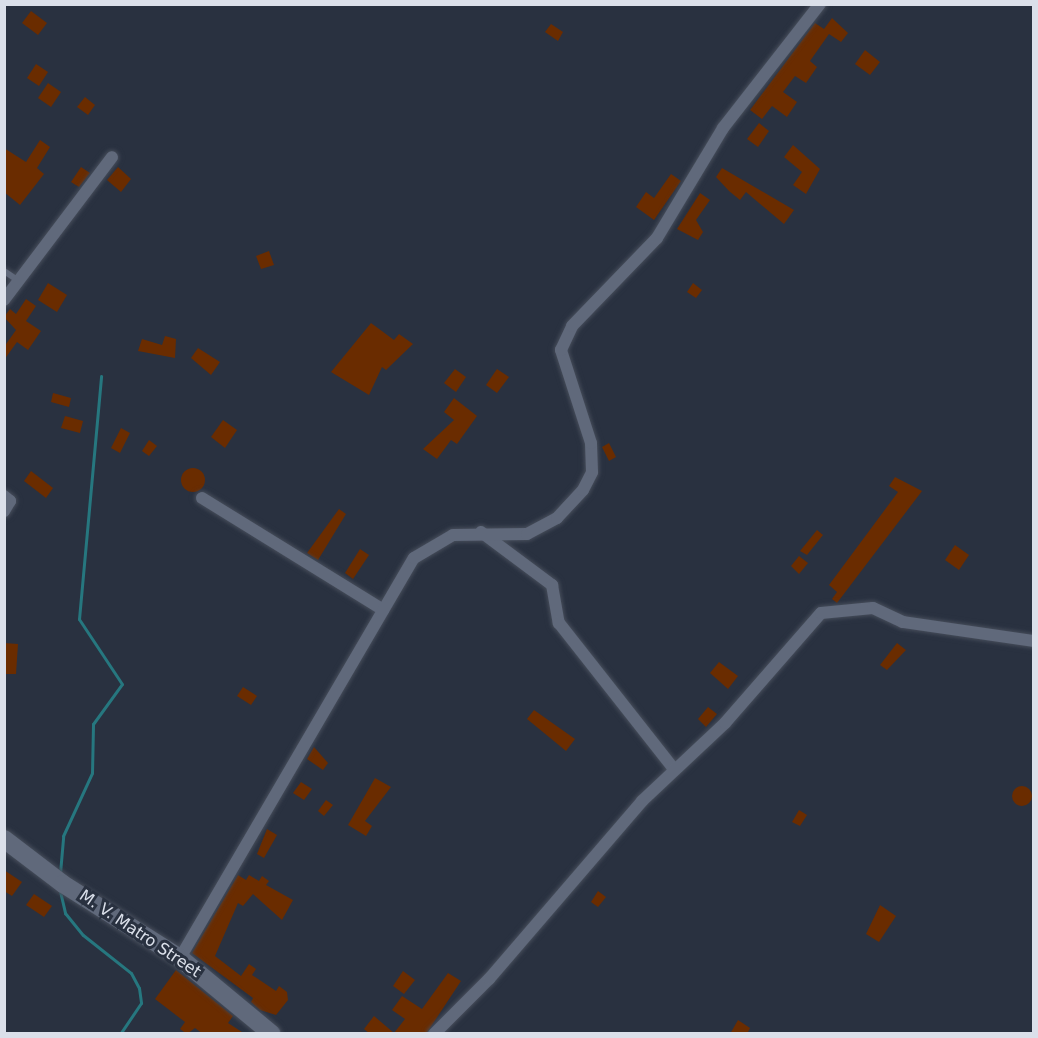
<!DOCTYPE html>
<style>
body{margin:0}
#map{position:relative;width:1038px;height:1038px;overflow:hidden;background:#293140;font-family:"DejaVu Sans",sans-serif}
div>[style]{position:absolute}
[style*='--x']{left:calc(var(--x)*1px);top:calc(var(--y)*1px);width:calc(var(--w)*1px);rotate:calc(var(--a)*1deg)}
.stream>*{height:3px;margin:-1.5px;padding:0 1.5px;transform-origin:1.5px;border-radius:1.5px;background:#26777f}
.building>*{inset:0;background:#6a2c00}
.round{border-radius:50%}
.roads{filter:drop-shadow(0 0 2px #464d5a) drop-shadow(0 0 2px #464d5a)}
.lane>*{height:6px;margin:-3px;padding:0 3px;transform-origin:3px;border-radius:3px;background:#60697b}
.street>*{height:12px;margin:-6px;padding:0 6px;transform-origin:6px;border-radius:6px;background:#60697b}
.secondary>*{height:18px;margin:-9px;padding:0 9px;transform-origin:9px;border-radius:9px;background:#60697b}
span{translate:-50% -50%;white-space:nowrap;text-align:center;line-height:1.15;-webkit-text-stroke:6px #293140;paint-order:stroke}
.street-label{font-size:16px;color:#dbe0ea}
.frame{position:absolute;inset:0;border:6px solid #dbe0ea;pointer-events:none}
</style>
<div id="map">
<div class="stream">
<div style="--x:60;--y:873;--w:37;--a:-85"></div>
<div style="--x:63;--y:836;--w:69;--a:-65.3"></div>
<div style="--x:92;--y:773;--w:49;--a:-88.8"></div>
<div style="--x:93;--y:724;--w:49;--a:-54.1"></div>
<div style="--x:122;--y:684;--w:78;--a:-123.5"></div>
<div style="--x:79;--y:619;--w:244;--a:-84.8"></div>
<div style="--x:60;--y:891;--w:23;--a:77"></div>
<div style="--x:65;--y:913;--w:28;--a:51"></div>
<div style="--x:83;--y:935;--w:61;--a:38.4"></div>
<div style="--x:131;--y:973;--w:17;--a:62"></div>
<div style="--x:139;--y:988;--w:15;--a:82"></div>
<div style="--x:141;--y:1003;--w:37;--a:124"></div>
</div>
<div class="building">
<div style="clip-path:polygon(31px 11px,47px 23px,38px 35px,22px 23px)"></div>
<div style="clip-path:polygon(832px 18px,848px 33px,841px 42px,829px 34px,810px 61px,817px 67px,806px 83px,795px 76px,783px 92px,797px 102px,787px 117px,772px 106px,762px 119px,750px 110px,815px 23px,824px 29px)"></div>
<div style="clip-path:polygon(551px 24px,563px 32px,558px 41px,545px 32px)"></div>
<div style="clip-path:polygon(865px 50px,880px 62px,870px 75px,855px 64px)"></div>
<div style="clip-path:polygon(36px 64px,48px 72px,39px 86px,27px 78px)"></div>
<div style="clip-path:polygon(48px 83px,61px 92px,51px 107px,38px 98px)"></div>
<div style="clip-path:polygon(85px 97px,95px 105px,88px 115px,77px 107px)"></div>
<div style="clip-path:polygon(759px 123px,769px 131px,758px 147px,747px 139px)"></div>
<div style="clip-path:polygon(40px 140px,50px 147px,37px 168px,44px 174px,20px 205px,4px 192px,4px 148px,26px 162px)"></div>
<div style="clip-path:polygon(793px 145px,820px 169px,806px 194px,793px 185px,802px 172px,784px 157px)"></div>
<div style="clip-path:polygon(81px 167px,90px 173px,79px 187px,71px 182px)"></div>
<div style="clip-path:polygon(118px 167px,131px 179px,121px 192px,107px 180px)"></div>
<div style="clip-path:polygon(722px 168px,794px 210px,784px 224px,746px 192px,740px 200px,729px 191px,716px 177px)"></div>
<div style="clip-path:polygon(671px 174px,681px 181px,654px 220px,636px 207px,646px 192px,654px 198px)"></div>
<div style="clip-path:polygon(700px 193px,710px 200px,696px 220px,703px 232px,698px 240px,677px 229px)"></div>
<div style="clip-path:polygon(269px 251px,274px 265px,261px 269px,256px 256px)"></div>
<div style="clip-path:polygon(48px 283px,67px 295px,57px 312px,38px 300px)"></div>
<div style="clip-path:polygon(693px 283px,702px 290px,696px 298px,687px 292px)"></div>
<div style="clip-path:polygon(26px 299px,36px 306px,26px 321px,41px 331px,28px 350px,17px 342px,4px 360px,4px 347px,16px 330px,4px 317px,10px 309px,16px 314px)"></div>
<div style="clip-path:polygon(371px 323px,394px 340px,399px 334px,413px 344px,386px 370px,382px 367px,369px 395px,331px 372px)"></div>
<div style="clip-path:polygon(165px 336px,176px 339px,175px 358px,138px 351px,142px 339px,162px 345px)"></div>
<div style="clip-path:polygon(198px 348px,220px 362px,211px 375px,191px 358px)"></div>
<div style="clip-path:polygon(455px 369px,466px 377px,456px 392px,444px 383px)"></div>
<div style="clip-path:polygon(497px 369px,509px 377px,497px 393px,486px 385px)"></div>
<div style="clip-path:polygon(53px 393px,71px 398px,69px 407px,51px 402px)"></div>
<div style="clip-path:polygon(454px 398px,477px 416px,457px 444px,451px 440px,437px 459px,423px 449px,454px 420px,444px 412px)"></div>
<div style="clip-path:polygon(65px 416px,83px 421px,80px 433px,61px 428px)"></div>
<div style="clip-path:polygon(223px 420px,237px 430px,225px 448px,211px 437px)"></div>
<div style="clip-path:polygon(121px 428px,130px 433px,120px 453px,111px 448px)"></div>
<div style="clip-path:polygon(149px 440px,157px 446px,149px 456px,142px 451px)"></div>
<div style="clip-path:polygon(609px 443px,616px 457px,609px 461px,602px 447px)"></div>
<div class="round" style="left:181px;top:468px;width:24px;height:24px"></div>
<div style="clip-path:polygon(31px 471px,53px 488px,46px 498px,24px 481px)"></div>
<div style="clip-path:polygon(895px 477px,922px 491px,837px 603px,832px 599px,837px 592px,829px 585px,898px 492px,889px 486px)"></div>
<div style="clip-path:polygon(339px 509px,346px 514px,318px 560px,307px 553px)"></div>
<div style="clip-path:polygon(817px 530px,823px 535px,807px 555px,800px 551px)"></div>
<div style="clip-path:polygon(955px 545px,969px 555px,959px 570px,945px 560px)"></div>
<div style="clip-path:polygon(360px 549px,369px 555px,353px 579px,345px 573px)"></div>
<div style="clip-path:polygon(799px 556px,808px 563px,799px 574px,791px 566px)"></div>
<div style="clip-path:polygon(4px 643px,18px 644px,16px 674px,4px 674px)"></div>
<div style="clip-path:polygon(897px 643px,906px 650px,887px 670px,880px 665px)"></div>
<div style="clip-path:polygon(719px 662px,738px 676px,728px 689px,710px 673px)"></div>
<div style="clip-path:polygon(243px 687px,257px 696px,251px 705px,237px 696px)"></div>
<div style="clip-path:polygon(708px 707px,717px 714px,706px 727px,698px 719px)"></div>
<div style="clip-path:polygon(534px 710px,575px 739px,566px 751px,527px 719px)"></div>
<div style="clip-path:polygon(314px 747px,328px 763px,323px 770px,307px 759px)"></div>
<div style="clip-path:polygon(375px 778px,391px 787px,365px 821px,372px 826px,366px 836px,348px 825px)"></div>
<div style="clip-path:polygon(301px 782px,312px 789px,304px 800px,293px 793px)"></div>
<div class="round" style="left:1012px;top:786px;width:20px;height:20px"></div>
<div style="clip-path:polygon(326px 800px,333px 805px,324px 816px,318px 811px)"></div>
<div style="clip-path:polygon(799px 810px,807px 815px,800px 826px,792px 822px)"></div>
<div style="clip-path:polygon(267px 829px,277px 835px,264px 858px,257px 854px)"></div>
<div style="clip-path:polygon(4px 870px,22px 882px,12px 896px,4px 891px)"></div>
<div style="clip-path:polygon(238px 875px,246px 880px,249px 875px,259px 881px,262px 876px,269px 881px,266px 885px,293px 900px,282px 920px,253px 894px,243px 906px,238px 903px,215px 956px,241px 976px,249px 964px,256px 969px,252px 975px,276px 991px,279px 986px,287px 992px,288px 1000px,276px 1015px,260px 1010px,251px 1002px,253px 998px,192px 953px)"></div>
<div style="clip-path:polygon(598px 891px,606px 897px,598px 907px,591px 902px)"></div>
<div style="clip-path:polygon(34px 894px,52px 906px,44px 917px,26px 905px)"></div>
<div style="clip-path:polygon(880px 905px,896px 916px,879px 942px,866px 934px)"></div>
<div style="clip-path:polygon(176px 970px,233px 1016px,228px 1023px,245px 1034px,203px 1034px,195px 1028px,187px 1034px,180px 1029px,185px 1022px,155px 999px)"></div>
<div style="clip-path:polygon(403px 971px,415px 980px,404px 994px,393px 986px)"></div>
<div style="clip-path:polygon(448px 973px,461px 981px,426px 1034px,370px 1034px,364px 1029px,374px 1016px,394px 1033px,405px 1019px,392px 1010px,402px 996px,422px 1009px)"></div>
<div style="clip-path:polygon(738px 1020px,750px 1028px,747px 1034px,730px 1034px)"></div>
</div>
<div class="roads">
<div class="lane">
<div style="--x:4;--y:271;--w:18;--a:34"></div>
</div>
<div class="street">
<div style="--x:4;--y:300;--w:179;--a:-52.9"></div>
<div style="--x:4;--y:496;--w:8;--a:40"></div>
<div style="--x:10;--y:501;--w:12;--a:121"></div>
<div style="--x:202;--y:498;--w:213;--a:31.7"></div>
<div style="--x:481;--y:532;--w:89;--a:36.7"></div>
<div style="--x:552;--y:585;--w:39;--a:80"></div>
<div style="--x:559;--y:623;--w:186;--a:51.8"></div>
<div style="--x:180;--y:958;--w:463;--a:-59.7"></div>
<div style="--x:414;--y:558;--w:45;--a:-30.5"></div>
<div style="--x:453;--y:535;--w:74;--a:-0.8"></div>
<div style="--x:527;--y:534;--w:34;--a:-28"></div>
<div style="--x:557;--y:518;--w:38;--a:-47"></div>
<div style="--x:583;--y:490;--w:20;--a:-63"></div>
<div style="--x:592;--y:472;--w:29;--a:-92"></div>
<div style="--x:591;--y:443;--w:98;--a:-107.9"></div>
<div style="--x:561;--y:350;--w:26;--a:-65"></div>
<div style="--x:572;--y:326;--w:122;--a:-46"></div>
<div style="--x:657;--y:238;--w:128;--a:-59"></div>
<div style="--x:723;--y:128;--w:157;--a:-52"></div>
<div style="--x:434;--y:1034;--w:78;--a:-45"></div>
<div style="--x:489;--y:979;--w:235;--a:-49.3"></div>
<div style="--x:642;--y:801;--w:114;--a:-43.2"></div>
<div style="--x:725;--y:723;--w:146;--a:-48.9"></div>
<div style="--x:821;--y:613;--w:52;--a:-5.5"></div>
<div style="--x:873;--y:608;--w:33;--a:25"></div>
<div style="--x:903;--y:622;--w:132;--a:8.3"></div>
</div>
<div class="secondary">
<div style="--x:4;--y:839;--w:74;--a:37.3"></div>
<div style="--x:63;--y:884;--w:138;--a:32.3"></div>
<div style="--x:180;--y:958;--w:119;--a:39.6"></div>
</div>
</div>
<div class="street-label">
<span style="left:140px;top:934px;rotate:34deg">M. V. Matro Street</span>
</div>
<div class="frame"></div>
</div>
